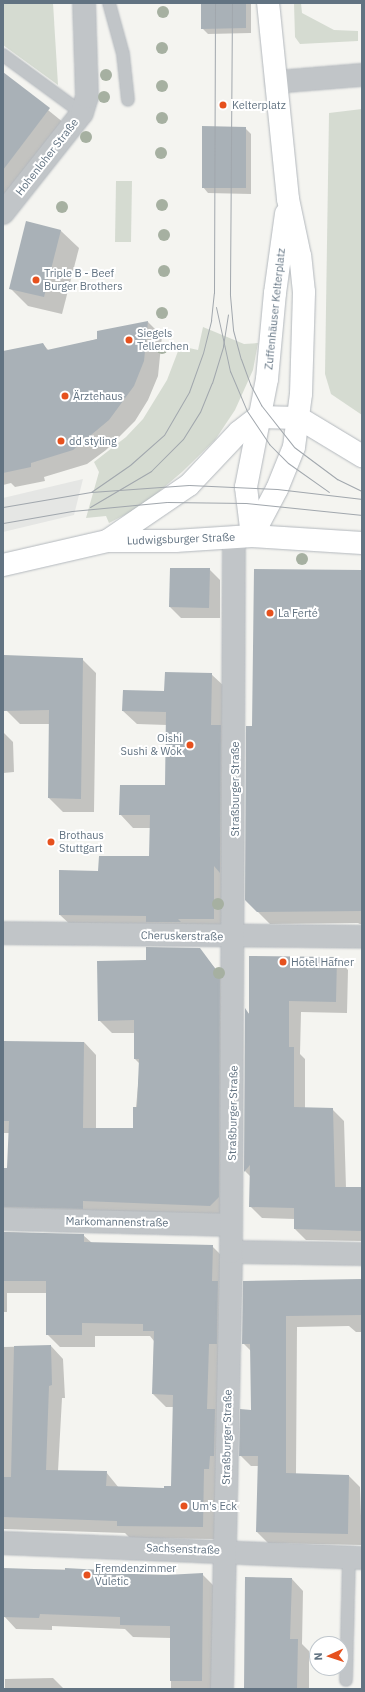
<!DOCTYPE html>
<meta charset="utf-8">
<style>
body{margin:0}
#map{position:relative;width:365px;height:1692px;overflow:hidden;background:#f4f4f0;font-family:"IBM Plex Sans",sans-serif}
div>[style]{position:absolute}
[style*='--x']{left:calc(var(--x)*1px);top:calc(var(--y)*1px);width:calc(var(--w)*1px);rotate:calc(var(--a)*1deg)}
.built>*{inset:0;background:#e5e6e4}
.green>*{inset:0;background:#d5dbd1}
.shadow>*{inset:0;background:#0003}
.building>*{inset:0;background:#a9b1b7}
.roads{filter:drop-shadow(0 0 1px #b3b8bd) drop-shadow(0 0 1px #b3b8bd)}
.service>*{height:12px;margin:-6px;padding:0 6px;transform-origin:6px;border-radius:6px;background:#c1c5c8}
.minor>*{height:22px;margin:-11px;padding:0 11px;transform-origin:11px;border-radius:11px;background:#c1c5c8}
.secondary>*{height:22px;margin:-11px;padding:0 11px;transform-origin:11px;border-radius:11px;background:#fff}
.tram>*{height:1px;margin:-0.5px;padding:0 0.5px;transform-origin:0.5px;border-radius:0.5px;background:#a1a7ad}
.trees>*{width:12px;height:12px;margin:-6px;border-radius:50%;background:#a6b0a1}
.dots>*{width:11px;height:11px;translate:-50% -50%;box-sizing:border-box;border:2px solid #fff;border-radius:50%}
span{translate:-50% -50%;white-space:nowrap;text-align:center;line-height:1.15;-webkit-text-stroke:4px #fff;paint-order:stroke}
.poi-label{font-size:11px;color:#627382}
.left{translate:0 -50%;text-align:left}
.right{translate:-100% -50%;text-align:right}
.street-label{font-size:11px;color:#627382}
.frame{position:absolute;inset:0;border:4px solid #627382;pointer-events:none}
.north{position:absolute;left:309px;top:1636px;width:40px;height:40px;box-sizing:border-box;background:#fff;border:1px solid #c0c7cd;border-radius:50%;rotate:267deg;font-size:11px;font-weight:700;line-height:16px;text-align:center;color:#627382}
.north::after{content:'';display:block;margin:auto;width:14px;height:18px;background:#e6511e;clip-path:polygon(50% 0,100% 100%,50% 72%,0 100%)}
</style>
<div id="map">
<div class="built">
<div style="clip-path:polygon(83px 479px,74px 515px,3px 532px,3px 498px)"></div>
</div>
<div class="green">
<div style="clip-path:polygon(3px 3px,53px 3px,58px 85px,3px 45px)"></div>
<div style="clip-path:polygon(294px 3px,301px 3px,302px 13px,334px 30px,358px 31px,358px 41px,300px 44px,295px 37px)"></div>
<div style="clip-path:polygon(362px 109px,362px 415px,331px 394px,325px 374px,329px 113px)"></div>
<div style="clip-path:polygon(116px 181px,132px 181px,131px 242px,115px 242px)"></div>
<div style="clip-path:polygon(203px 327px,244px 344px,258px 343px,253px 370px,235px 410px,215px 440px,182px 472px,142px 506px,109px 523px,106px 516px,86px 518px,99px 472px,94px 462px,126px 437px,143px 419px,167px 380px,180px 346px,198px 350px)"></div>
</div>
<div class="shadow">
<div style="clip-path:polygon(202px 3px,251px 3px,251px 33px,208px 34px,202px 28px)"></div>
<div style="clip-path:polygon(6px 76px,64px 123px,3px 205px,3px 79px)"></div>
<div style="clip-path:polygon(245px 128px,251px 134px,251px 194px,208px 193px,203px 187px)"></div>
<div style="clip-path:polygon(27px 222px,61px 231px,79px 248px,62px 314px,28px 306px,10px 288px)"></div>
<div style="clip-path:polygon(148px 322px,162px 336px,158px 376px,148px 400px,135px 421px,106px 450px,87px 464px,44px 477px,45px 481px,15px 487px,11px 483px,3px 485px,3px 352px,43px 344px,49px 351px,98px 339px)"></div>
<div style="clip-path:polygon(209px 569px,220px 580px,220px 618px,181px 618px,170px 607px)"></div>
<div style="clip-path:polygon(362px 571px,362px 925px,358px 923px,270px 924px,257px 911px)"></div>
<div style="clip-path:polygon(82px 659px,96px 673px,94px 812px,63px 812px,49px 798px,50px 724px,20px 724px,6px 710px)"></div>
<div style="clip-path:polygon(211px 674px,225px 687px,228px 932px,74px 928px,60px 915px,99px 872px,150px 857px,151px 828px,133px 828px,120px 814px,166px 786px,167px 725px,137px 724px,123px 711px)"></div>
<div style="clip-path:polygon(3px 732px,13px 742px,14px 772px,3px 773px)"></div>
<div style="clip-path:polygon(199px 949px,232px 989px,223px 1218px,5px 1225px,3px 1232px,3px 1169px,8px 1170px,10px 1133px,3px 1133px,3px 1042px,84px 1042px,96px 1055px,96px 1129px,134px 1129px,140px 1064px,135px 1059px,135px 1033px,112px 1033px,99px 1020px,147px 961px)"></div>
<div style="clip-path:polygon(337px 958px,348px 970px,347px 1013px,301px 1012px,300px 1054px,305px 1059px,305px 1109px,332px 1109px,344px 1121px,346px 1188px,362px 1188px,362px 1241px,306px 1240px,295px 1229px,295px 1219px,262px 1218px,250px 1206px,251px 1177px,245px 1171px,246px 1011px,250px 1015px)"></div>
<div style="clip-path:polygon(3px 1232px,83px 1235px,92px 1243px,212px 1246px,225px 1259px,215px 1539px,130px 1538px,125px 1533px,3px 1529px,3px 1347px,51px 1346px,63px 1359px,65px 1398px,62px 1398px,58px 1471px,106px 1472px,119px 1488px,165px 1489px,172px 1487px,174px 1407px,166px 1407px,153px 1394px,154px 1341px,150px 1336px,95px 1336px,95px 1347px,60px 1347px,47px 1334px,47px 1293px,7px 1293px,7px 1312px,3px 1312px)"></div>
<div style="clip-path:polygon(362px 1280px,362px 1332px,356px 1332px,349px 1326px,297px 1327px,296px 1474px,349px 1476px,360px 1487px,362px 1545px,268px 1543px,257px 1532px,259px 1466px,251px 1466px,240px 1455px,252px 1411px,252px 1352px,243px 1343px,244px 1282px)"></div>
<div style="clip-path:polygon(3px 1569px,102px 1570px,105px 1574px,166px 1576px,202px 1574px,215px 1587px,214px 1689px,171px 1689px,171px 1638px,133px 1637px,125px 1629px,52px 1626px,52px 1630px,16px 1629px,4px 1616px)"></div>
<div style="clip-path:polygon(292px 1579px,303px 1591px,302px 1644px,309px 1651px,309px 1689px,246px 1689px)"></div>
<div style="clip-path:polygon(53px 1678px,64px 1689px,5px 1689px,5px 1679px)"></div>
</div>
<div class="building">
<div style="clip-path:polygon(201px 3px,246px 3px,246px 28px,201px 29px)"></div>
<div style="clip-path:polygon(3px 72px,50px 108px,3px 170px)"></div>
<div style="clip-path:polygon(202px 126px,246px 127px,246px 188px,202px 188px)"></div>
<div style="clip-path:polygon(26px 221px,61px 230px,44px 297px,9px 289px)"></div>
<div style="clip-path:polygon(148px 321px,144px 361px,134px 386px,109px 420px,73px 450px,31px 463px,31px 467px,3px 473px,3px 351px,43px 343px,47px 350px,97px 339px,97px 331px)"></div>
<div style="clip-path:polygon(170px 568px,210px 568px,209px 608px,169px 607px)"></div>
<div style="clip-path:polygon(254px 569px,362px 570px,362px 911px,257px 912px,245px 900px,246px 726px,252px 726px)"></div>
<div style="clip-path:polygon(4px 655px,83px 658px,81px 799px,48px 798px,49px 710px,3px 711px)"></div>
<div style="clip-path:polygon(165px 672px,212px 673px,211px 725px,221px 725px,220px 873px,214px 866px,214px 919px,178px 919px,181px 922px,146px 922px,146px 916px,59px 915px,59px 870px,98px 871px,99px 856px,149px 856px,150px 815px,119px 815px,120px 785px,165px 785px,166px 712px,122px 711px,123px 690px,164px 691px)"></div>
<div style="clip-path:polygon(146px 947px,200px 948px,220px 975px,219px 1197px,210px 1206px,83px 1201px,83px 1209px,3px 1207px,3px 1168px,7px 1168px,9px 1121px,3px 1121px,3px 1041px,84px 1042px,83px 1128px,133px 1128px,133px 1107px,137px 1107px,139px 1059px,134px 1059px,134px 1020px,98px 1021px,97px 961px,146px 960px)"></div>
<div style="clip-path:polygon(249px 956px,337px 957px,336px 1002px,289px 1001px,289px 1047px,294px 1047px,294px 1107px,333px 1108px,335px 1187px,362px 1187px,362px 1231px,294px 1229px,294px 1208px,249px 1207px,250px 1165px,244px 1172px,245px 1008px,249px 1014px)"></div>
<div style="clip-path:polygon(3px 1232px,84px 1234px,84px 1242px,213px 1245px,212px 1281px,218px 1281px,217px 1344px,209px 1344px,207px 1409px,215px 1409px,214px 1456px,210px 1456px,209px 1469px,204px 1469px,203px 1527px,117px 1526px,117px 1521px,3px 1517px,3px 1477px,11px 1477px,14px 1346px,51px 1345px,52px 1385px,49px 1386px,46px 1470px,107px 1471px,106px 1486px,164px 1488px,164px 1486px,171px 1486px,173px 1395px,152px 1394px,154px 1331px,143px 1331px,143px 1324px,82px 1323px,82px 1335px,46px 1335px,46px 1281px,3px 1281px)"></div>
<div style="clip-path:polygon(362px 1279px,362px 1315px,286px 1316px,286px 1473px,349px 1475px,348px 1534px,256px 1532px,258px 1456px,239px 1456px,240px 1409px,251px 1410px,250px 1344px,242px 1344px,243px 1281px)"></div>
<div style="clip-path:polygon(3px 1568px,65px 1570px,65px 1568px,102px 1570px,102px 1573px,166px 1575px,203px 1573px,202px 1681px,170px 1681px,170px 1626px,120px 1625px,120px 1617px,40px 1614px,39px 1618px,3px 1617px)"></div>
<div style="clip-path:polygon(245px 1577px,292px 1578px,290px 1639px,298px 1639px,297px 1689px,244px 1689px)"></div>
</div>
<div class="roads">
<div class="service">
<div style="--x:109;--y:3;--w:53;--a:74.6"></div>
<div style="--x:123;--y:54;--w:46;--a:83.8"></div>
<div style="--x:3;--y:55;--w:98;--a:36.3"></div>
<div style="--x:346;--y:1680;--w:123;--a:-88.6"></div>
</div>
<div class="minor">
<div style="--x:276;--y:82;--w:86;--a:-4.7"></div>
<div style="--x:3;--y:213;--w:127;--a:-51.7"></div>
<div style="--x:82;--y:113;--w:17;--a:-73"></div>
<div style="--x:87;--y:97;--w:94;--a:-91.8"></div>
<div style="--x:3;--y:933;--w:359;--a:0.6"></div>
<div style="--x:3;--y:1219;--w:228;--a:1.5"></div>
<div style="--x:231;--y:1252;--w:131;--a:0.9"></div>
<div style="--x:3;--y:1543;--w:359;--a:2.4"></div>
<div style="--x:222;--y:1689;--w:437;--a:-88.8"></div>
<div style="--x:231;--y:1252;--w:715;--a:-89.76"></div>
</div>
<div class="secondary">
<div style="--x:252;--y:536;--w:53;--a:-62"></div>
<div style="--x:277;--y:489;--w:45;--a:-68"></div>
<div style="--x:294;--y:447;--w:53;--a:-82.5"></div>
<div style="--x:301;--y:394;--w:102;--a:-88.3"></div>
<div style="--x:304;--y:292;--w:36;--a:-96"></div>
<div style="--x:300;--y:256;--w:58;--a:-101.9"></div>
<div style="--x:288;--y:199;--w:197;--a:-95.8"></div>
<div style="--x:252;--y:536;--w:49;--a:-97"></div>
<div style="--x:246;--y:487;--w:110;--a:-79"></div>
<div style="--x:267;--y:379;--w:86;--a:-84.7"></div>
<div style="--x:275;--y:293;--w:80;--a:-82.1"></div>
<div style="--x:107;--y:541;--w:99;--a:-34.3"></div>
<div style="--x:189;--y:485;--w:73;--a:-46.7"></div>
<div style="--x:239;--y:432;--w:24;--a:-38"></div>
<div style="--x:258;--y:417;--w:41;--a:1.4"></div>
<div style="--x:299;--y:418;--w:74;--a:31.1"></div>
<div style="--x:3;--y:565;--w:107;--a:-13"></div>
<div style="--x:107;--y:541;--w:68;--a:0"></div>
<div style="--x:175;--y:541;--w:77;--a:-3.7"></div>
<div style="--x:252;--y:536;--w:110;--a:3.6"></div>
</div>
</div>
<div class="tram">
<div style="--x:232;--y:3;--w:292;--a:90.4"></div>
<div style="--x:230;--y:295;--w:35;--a:85"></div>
<div style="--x:233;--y:330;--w:30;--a:75"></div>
<div style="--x:241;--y:359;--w:27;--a:70"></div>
<div style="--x:250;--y:384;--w:24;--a:62"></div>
<div style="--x:261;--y:405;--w:53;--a:51.8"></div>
<div style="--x:294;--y:447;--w:54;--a:36.7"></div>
<div style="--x:337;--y:479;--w:28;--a:26"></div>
<div style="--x:216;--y:307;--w:66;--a:77.7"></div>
<div style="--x:230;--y:371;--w:43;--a:67"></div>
<div style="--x:247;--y:411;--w:40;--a:56"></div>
<div style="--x:269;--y:444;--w:27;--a:45"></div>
<div style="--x:288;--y:463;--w:50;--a:35.3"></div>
<div style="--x:91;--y:492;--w:47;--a:-34.7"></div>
<div style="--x:130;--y:465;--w:45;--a:-41.4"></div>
<div style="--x:164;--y:435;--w:50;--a:-59.8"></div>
<div style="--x:189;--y:392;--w:41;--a:-70.3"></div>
<div style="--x:203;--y:353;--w:34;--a:-76"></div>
<div style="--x:211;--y:320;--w:27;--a:-84"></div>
<div style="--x:214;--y:293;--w:290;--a:-89.8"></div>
<div style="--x:3;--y:507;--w:89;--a:-9.7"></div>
<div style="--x:91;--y:492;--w:98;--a:-4.1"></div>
<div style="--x:189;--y:485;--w:88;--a:2.6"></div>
<div style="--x:277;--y:489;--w:86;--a:6.7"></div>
<div style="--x:90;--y:507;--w:71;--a:-30.5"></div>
<div style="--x:151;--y:471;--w:45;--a:-45"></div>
<div style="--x:183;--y:439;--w:32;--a:-58"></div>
<div style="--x:200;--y:412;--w:31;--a:-68"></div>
<div style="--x:212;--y:383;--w:39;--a:-73"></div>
<div style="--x:223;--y:346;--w:32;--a:-81"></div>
<div style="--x:3;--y:523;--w:70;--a:-9.9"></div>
<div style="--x:72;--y:511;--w:95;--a:-5.4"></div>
<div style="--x:167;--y:502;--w:79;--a:0.7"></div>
<div style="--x:246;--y:503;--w:117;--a:5.9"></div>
</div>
<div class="trees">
<div style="left:163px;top:12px"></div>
<div style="left:162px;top:48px"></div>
<div style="left:106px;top:75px"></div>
<div style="left:162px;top:86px"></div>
<div style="left:104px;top:97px"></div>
<div style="left:162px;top:118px"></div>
<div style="left:86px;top:137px"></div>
<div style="left:161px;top:153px"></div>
<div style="left:162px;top:205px"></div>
<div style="left:62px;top:207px"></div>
<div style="left:164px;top:235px"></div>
<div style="left:164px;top:271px"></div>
<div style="left:162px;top:313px"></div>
<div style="left:162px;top:348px"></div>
<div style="left:302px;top:559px"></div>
<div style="left:218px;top:904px"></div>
<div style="left:219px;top:973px"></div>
</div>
<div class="dots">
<div style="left:223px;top:105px;background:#e6511e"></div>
<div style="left:36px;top:280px;background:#e6511e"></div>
<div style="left:129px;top:340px;background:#e6511e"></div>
<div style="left:65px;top:396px;background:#e6511e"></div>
<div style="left:61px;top:441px;background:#e6511e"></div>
<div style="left:270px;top:613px;background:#e6511e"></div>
<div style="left:190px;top:745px;background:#e6511e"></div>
<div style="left:51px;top:842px;background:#e6511e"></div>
<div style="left:283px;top:962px;background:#e6511e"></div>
<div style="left:184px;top:1506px;background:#e6511e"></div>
<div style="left:87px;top:1575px;background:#e6511e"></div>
</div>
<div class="poi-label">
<span class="left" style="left:232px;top:105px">Kelterplatz</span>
<span class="left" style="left:44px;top:280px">Triple B - Beef<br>Burger Brothers</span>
<span class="left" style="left:137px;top:340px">Siegels<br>Tellerchen</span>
<span class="left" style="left:73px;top:396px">Ärztehaus</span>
<span class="left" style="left:69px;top:441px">dd styling</span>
<span class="left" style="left:278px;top:613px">La Ferté</span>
<span class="right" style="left:182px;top:745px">Oishi<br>Sushi &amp; Wok</span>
<span class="left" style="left:59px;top:842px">Brothaus<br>Stuttgart</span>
<span class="left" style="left:291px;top:962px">Hotel Hafner</span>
<span class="left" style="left:192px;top:1506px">Um's Eck</span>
<span class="left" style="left:95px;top:1575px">Fremdenzimmer<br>Vuletic</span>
</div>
<div class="street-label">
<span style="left:47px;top:157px;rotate:-52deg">Hohenloher Straße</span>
<span style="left:275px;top:309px;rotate:-84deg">Zuffenhäuser Kelterplatz</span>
<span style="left:181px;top:539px;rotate:-2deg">Ludwigsburger Straße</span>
<span style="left:235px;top:789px;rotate:-90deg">Straßburger Straße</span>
<span style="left:182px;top:936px;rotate:1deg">Cheruskerstraße</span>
<span style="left:233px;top:1113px;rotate:-89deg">Straßburger Straße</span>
<span style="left:117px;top:1222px;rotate:1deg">Markomannenstraße</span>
<span style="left:227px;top:1437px;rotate:-89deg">Straßburger Straße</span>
<span style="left:183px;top:1549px;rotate:2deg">Sachsenstraße</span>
</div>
<div class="frame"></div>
<div class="north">N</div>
</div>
